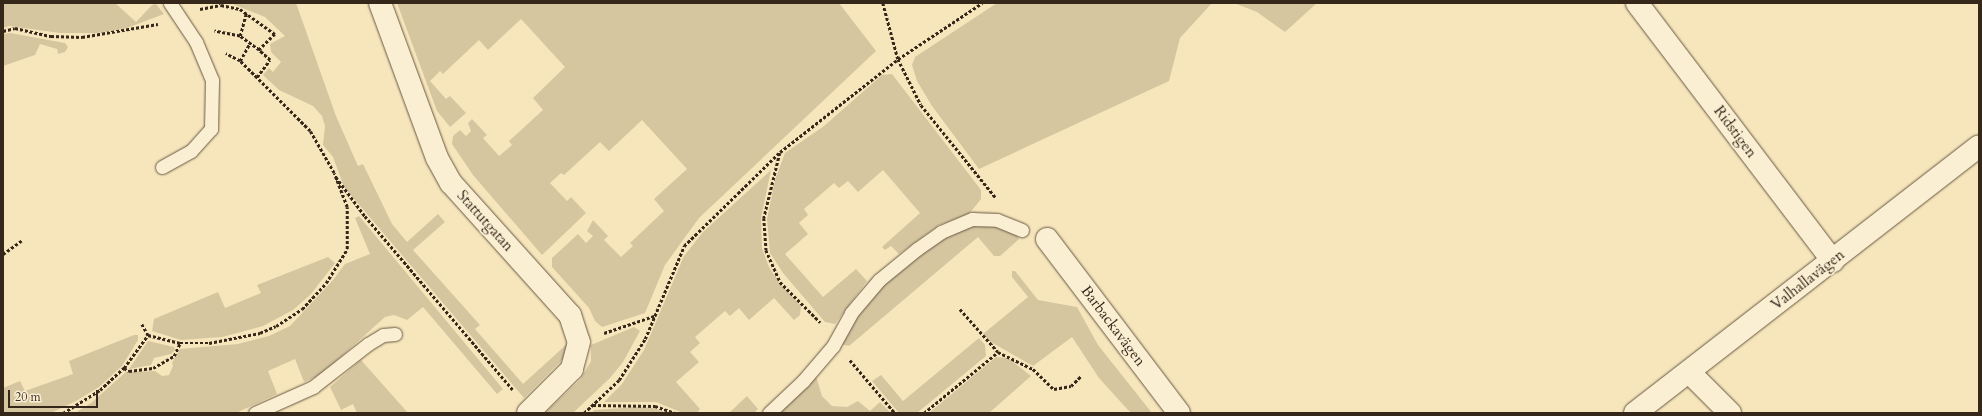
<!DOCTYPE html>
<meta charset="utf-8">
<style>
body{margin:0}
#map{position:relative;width:1982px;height:416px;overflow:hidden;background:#f7e6bb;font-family:Cardo,serif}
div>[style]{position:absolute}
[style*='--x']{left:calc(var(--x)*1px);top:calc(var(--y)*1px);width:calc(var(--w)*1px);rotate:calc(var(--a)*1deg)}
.green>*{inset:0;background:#d6c6a0}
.path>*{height:2.5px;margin-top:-1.25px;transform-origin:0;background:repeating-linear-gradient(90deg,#36271b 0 3px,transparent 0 5px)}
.roads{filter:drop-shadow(0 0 1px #665743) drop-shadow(0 0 1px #665743)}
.lane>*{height:13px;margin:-6.5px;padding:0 6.5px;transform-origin:6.5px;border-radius:6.5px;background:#faefd3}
.street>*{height:22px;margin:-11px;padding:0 11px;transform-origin:11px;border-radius:11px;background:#faefd3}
span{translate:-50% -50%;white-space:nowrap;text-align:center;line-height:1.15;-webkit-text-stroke:3.5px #faefd3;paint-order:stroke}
.street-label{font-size:15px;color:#36271b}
.frame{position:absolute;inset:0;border:4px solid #36271b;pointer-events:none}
.scale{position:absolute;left:8px;top:390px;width:90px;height:18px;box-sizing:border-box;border:2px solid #36271b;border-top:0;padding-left:5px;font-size:12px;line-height:14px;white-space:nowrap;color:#36271b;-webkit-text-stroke:3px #faefd3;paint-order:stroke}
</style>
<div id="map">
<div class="green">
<div style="clip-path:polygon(3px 3px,115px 3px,136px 22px,152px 5px,156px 4px,164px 14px,127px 28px,97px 33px,60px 33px,9px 26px,3px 28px)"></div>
<div style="clip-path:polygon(230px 3px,296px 3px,336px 116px,358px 166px,363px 164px,392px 224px,407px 242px,438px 214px,445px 222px,413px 250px,480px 325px,475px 329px,523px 384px,568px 343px,565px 357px,524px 398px,344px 187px,333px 157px,323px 145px,325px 126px,322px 116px,313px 106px,279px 90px,263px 75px,269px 68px,273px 72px,281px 62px,271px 52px,270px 44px,285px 36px,265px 17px)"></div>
<div style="clip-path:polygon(397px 3px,839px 3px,876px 51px,699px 218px,665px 265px,645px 313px,602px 327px,595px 321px,589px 308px,552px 267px,552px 258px,578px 234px,586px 243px,593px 236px,587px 231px,593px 220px,608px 236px,604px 240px,621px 257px,633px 246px,630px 243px,664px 211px,654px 199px,687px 169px,642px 120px,609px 151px,600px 142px,564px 175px,561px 173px,550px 183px,567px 201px,571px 197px,586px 213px,542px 255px,473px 175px,452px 144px,453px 136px,460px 130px,466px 136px,471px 131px,468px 123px,472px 119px,487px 135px,483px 138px,499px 156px,512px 145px,509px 141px,543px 110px,533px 98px,565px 67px,521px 19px,488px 50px,479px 40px,443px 74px,440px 71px,430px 81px,446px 99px,450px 96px,466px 113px,450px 127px,437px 111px)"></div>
<div style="clip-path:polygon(997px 3px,1212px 3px,1180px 38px,1169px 81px,979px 169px,932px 106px,917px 81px,912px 65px,915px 57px)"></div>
<div style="clip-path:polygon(1234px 3px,1317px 3px,1285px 32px,1257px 12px)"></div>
<div style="clip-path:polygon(10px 33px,65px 43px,68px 47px,65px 52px,58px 54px,57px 49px,40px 44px,35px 55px,3px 66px,3px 34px)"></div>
<div style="clip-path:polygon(892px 74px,981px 190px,981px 199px,969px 214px,939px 225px,899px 254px,891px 246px,885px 250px,882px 247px,920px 213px,883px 170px,858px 192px,848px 181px,839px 188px,834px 183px,804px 209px,808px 215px,799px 223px,808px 234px,785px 254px,823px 297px,856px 269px,867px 281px,835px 324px,825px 322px,783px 273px,770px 253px,767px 219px,775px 180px,785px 153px,824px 126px,882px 75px)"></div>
<div style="clip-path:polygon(771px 170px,761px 218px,762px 248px,769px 267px,778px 281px,801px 306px,800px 315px,794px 320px,774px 298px,749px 320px,739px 308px,730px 316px,725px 311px,695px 337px,700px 343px,690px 352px,699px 362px,676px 382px,700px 409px,697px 413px,683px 413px,656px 402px,604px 402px,622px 384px,644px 350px,684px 256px,703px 232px)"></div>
<div style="clip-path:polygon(359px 216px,503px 389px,497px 394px,423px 307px,407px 320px,394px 315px,385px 317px,322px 374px,304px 382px,295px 359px,268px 371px,277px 394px,236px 413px,75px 413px,91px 403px,126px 372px,155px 371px,162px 376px,169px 375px,173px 366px,172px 363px,180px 349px,238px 344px,269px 336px,290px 326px,333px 280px,345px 264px,370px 254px,355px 218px)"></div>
<div style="clip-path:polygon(986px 224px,1004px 228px,1015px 233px,1019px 239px,1000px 256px,994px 256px,978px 237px,849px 346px,840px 344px,850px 323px,881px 286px,921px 253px,944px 237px,977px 225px)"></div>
<div style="clip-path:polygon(328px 257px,335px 263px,311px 294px,293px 310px,263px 326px,222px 337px,181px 340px,152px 331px,154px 319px,218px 292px,225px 308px,261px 293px,257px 285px)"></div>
<div style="clip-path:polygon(1012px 271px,1015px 271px,1038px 300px,1077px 307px,1098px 345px,1152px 413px,1132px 413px,1128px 410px,1099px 378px,1072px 337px,1033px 366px,991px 342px,983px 334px,1028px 297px,1012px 277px)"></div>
<div style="clip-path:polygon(634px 327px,640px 331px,623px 362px,610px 378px,573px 413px,545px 413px,580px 380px,591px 361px,591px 345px)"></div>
<div style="clip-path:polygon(134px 335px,138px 335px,138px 340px,122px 366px,99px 387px,76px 401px,51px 413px,3px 413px,3px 388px,20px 381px,25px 391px,73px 374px,69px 361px)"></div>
<div style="clip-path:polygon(979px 338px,985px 345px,986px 356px,917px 413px,899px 413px,872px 381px,881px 375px,903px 401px)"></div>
<div style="clip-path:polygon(148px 341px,174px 347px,175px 350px,171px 354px,154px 358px,151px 365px,129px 369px)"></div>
<div style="clip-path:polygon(996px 357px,1008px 358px,1031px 376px,989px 413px,929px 413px)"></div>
<div style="clip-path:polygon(361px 360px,408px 413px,357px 413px,353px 404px,341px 410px,330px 387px)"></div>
<div style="clip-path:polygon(816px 376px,822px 396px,832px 406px,847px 407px,858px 401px,870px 411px,880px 402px,891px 413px,775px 413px)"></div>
<div style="clip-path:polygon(747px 396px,758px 409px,754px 413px,729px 413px)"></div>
<div style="clip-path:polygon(636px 407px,653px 408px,667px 413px,592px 413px,594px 410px)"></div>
</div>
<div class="path">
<div style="--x:883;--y:3;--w:58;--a:75"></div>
<div style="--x:898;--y:59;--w:51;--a:63.4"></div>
<div style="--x:921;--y:105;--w:119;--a:51.1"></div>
<div style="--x:200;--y:9;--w:21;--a:-11"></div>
<div style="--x:221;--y:5;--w:19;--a:12"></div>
<div style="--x:240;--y:9;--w:43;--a:35.5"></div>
<div style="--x:275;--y:34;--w:23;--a:135"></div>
<div style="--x:259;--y:50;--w:24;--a:-144"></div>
<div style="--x:240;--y:36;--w:26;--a:-169"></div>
<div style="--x:3;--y:31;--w:12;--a:-14"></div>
<div style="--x:15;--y:28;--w:37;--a:13"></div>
<div style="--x:51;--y:36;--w:31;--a:2"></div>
<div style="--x:82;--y:37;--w:77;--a:-9.7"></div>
<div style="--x:240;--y:36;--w:24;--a:-75"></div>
<div style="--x:240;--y:61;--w:21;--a:-61"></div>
<div style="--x:257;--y:77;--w:21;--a:-53"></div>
<div style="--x:270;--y:60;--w:15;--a:-138"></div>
<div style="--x:780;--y:153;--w:67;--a:103.8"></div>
<div style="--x:764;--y:218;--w:32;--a:86"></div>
<div style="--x:766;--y:250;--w:35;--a:66"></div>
<div style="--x:780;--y:282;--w:57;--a:45"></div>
<div style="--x:336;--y:177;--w:49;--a:53.4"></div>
<div style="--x:365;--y:216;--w:228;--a:49.6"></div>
<div style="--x:3;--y:254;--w:24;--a:-36"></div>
<div style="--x:960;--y:309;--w:57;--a:48.5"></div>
<div style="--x:142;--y:324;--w:13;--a:61"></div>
<div style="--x:148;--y:335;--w:33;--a:14"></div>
<div style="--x:180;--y:343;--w:29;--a:0"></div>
<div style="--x:209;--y:343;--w:52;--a:-11.1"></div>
<div style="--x:260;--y:333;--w:17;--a:-24"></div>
<div style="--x:276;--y:326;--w:31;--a:-33"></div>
<div style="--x:302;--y:309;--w:35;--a:-47"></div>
<div style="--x:326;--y:283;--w:40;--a:-58"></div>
<div style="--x:347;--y:249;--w:42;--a:-90"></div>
<div style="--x:347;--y:207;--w:36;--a:-111"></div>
<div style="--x:334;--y:173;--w:48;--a:-119.7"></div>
<div style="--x:310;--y:131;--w:99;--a:-135"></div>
<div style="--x:240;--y:61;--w:16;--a:-153"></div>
<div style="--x:604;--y:333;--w:53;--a:-18.8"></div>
<div style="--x:850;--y:360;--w:70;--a:49.7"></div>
<div style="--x:124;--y:368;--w:6;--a:31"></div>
<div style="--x:129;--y:371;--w:24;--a:-7"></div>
<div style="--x:153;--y:368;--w:24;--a:-30"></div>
<div style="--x:174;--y:356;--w:14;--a:-65"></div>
<div style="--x:593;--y:405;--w:62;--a:0.9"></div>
<div style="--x:655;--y:406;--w:21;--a:19"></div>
<div style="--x:63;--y:413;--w:44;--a:-31.9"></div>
<div style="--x:100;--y:390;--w:33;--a:-43"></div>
<div style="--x:124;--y:368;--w:41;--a:-54"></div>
<div style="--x:584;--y:413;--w:48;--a:-43.3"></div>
<div style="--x:619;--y:380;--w:49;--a:-57.6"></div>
<div style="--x:645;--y:339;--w:101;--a:-67.2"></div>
<div style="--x:684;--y:246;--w:134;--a:-44.4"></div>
<div style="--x:780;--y:152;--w:150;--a:-38.2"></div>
<div style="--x:898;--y:59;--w:101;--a:-33.7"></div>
<div style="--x:924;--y:413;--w:96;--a:-39.5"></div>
<div style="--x:998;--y:352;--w:39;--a:26"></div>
<div style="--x:1033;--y:369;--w:29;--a:44"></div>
<div style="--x:1054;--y:389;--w:17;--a:-10"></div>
<div style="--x:1071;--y:386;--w:14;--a:-45"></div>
</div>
<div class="roads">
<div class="lane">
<div style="--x:162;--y:167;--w:33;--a:-29"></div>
<div style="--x:191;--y:151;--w:30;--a:-48"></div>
<div style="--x:211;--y:129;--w:49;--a:-88.8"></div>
<div style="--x:212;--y:80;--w:41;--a:-112.8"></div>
<div style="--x:196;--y:42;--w:47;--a:-123.7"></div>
<div style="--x:255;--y:413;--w:64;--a:-24.1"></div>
<div style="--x:313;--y:387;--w:70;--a:-38"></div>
<div style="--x:368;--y:344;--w:17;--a:-31"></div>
<div style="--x:383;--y:335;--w:12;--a:-5"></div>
<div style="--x:769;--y:413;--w:47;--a:-43.3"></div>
<div style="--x:803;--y:381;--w:46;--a:-49.4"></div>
<div style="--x:833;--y:346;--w:38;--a:-61"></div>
<div style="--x:851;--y:313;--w:43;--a:-49.7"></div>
<div style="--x:879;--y:280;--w:49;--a:-39.2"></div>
<div style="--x:917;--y:249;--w:29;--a:-35"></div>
<div style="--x:941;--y:232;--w:34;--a:-23"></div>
<div style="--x:972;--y:219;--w:25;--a:2"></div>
<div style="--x:997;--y:220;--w:27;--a:22"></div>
</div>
<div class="street">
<div style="--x:380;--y:3;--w:165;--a:69.8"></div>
<div style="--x:437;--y:158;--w:29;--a:61"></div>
<div style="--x:451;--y:183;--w:178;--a:48"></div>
<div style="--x:570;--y:315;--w:28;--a:72"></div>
<div style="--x:579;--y:342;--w:28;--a:105"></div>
<div style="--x:572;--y:369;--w:62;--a:135"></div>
<div style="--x:1637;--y:3;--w:324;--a:52.8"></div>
<div style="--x:1047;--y:239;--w:218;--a:52.8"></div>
<div style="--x:1689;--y:372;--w:58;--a:45"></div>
<div style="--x:1635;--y:413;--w:435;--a:-37.8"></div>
</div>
</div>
<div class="street-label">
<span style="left:1735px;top:132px;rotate:53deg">Ridstigen</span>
<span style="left:485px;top:221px;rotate:48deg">Stattutgatan</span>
<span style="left:1808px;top:280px;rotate:-38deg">Valhallavägen</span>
<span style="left:1113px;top:326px;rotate:53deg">Barbackavägen</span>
</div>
<div class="frame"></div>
<div class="scale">20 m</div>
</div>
